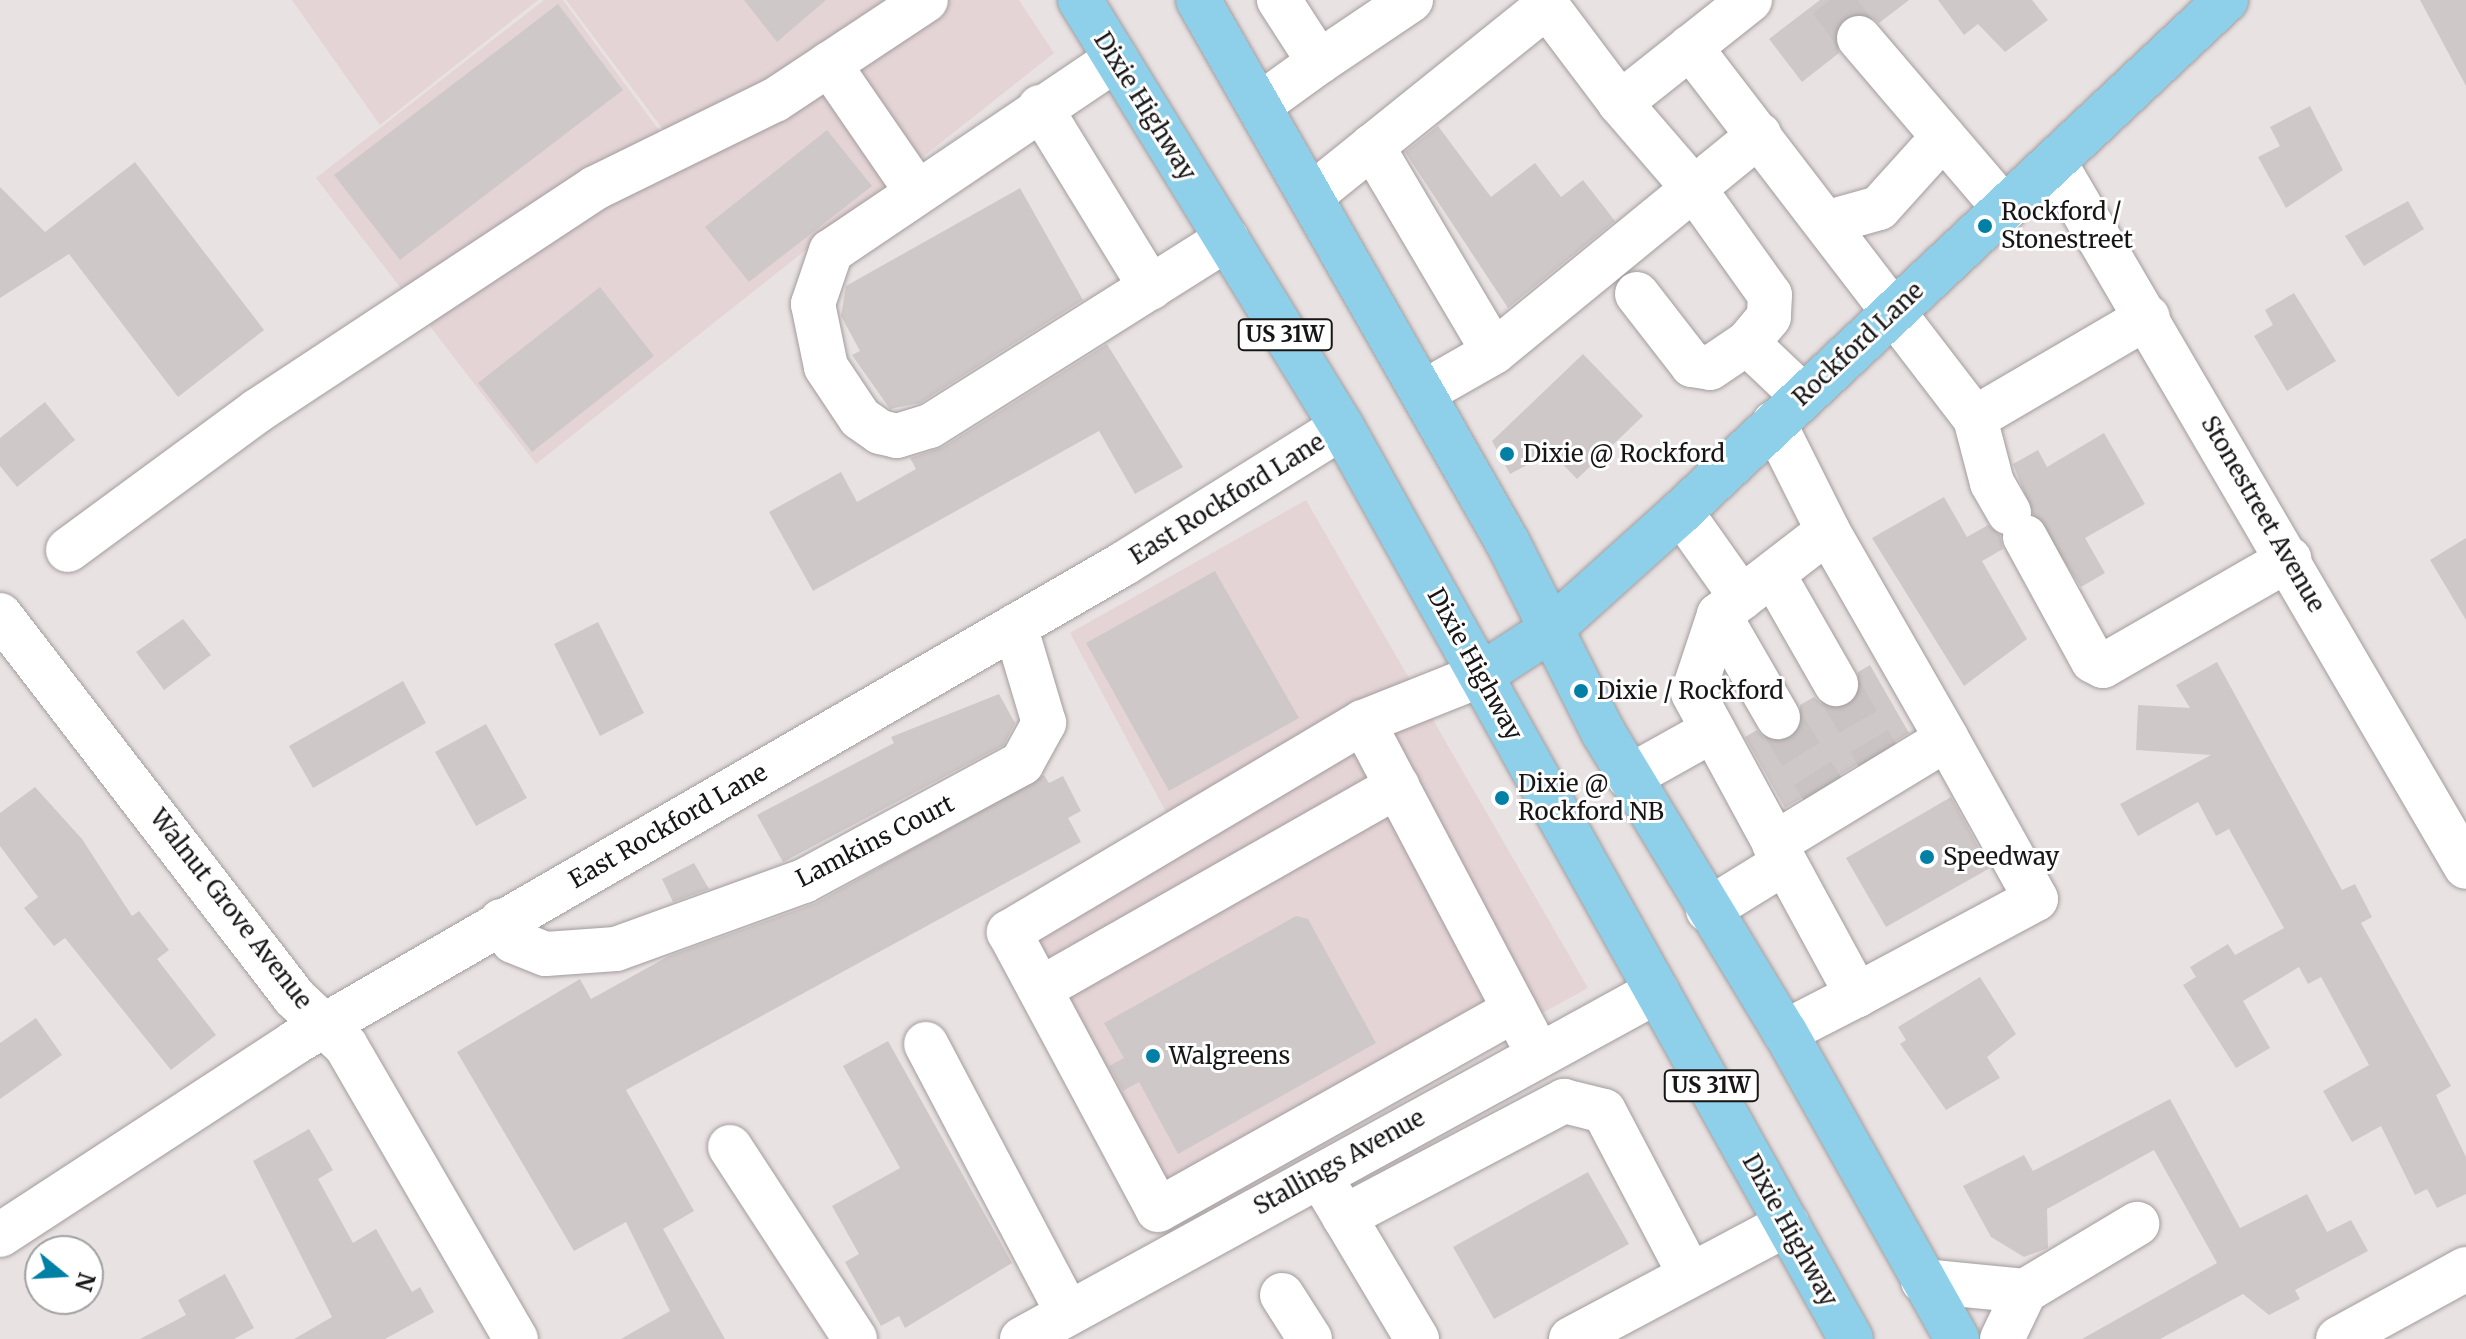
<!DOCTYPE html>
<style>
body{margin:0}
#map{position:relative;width:2466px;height:1339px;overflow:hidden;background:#e9e2e3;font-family:Merriweather,serif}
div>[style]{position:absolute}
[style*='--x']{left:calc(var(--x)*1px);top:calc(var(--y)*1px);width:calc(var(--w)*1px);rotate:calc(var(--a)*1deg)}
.built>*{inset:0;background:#e4d4d6}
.building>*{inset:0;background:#cfc8c9}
.minor-tunnel>*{height:44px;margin-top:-22px;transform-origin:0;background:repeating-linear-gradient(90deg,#cac3c4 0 44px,transparent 0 66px)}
.roads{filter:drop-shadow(0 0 2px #a39c9d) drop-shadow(0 0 2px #a39c9d)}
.minor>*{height:44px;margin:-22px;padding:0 22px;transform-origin:22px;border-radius:22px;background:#fff}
.major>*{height:44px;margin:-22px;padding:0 22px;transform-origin:22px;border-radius:22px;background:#8ed0e9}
.dots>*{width:22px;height:22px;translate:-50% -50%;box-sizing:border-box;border:4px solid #fff;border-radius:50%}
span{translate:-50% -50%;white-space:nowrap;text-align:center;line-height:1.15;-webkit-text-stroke:6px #fff;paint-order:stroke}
.shield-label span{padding:2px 6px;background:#fff;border:2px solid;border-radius:6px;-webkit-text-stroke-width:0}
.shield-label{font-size:22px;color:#171515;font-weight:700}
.street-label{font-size:24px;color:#171515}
.poi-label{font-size:24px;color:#171515}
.left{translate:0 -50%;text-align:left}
.north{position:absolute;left:24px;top:1235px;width:80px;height:80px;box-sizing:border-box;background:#fff;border:2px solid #a2a1a1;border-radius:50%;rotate:108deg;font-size:22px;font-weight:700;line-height:32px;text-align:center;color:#171515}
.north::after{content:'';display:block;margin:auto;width:28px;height:36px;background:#0080a5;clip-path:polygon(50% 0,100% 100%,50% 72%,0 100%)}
</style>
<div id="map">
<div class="built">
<div style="clip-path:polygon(292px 0,538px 0,380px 125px)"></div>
<div style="clip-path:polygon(544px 0,563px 0,678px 156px,944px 0,1019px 0,1054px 53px,536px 464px,316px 178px)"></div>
<div style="clip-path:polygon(566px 0,910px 0,668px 136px)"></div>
<div style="clip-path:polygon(1306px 500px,1588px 988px,1147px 1230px,985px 922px,1166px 812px,1070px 633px)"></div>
</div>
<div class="building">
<div style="clip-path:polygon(744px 0,826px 0,777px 42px)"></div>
<div style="clip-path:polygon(1820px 0,1909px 0,1879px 23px,1867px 14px,1843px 19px,1835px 30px,1839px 53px,1802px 82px,1769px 39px)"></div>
<div style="clip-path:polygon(1938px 0,2032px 0,2048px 20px,2005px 52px,1978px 24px,1964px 35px)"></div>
<div style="clip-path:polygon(2420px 0,2466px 0,2466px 86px)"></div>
<div style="clip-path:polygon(558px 4px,623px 90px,400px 260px,334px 175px)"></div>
<div style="clip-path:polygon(2310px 106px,2343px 170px,2286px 208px,2258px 157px,2280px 146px,2270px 127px)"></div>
<div style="clip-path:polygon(1438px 126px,1491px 197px,1535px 163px,1561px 197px,1583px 180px,1615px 221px,1508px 308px,1405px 152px)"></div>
<div style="clip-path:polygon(827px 130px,872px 186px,749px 282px,705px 227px)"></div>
<div style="clip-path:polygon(135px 162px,264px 330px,178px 397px,69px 254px,0 298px,0 187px,45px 232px)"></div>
<div style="clip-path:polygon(1020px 188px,1083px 300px,920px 403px,890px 409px,852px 355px,860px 351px,841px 316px,846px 286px)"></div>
<div style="clip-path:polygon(2408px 201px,2424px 229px,2364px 266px,2345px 236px)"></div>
<div style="clip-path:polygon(600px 287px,654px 356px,532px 452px,478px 383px)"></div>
<div style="clip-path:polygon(2294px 293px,2336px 361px,2287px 391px,2254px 336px,2273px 325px,2265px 310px)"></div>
<div style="clip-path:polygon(1107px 344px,1183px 467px,1135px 494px,1099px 431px,813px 591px,769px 512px,841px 472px,857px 502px,916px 469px,910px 458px,943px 447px)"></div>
<div style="clip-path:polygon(1583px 354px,1643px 416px,1577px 479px,1551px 452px,1510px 474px,1492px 441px)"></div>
<div style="clip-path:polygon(45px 402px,75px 440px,17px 487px,0 466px,0 438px)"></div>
<div style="clip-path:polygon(2104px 433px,2145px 504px,2085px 538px,2105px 573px,2081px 587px,2033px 514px,2013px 464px,2038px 450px,2047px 467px)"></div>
<div style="clip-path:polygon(1944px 497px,1967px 537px,1988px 525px,2000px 535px,2003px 549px,1982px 561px,2027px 639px,1964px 686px,1872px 538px)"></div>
<div style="clip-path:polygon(2466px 538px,2466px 620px,2430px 560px)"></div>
<div style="clip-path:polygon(1215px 571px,1299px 718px,1169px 791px,1086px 643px)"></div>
<div style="clip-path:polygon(183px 619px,211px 655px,164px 690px,136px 652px)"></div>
<div style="clip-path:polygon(598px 622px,644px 713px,600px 736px,554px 644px)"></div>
<div style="clip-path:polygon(2217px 662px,2342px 890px,2355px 884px,2372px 917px,2361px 923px,2451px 1086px,2436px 1095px,2466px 1157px,2466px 1194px,2437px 1208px,2427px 1189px,2415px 1195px,2381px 1126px,2352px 1142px,2323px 1091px,2369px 1065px,2321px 977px,2308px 984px,2299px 967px,2243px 1001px,2270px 1048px,2236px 1068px,2183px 985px,2196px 977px,2190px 967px,2228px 944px,2235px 955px,2284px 928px,2229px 829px,2216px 836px,2198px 802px,2138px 836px,2120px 804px,2211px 755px,2136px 750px,2138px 705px,2190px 708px,2176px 685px)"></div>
<div style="clip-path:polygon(1870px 665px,1909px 733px,1785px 808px,1745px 737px,1757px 730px,1766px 739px,1790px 739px,1800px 729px,1800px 705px,1814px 697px,1824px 706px,1848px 706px,1858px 696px,1858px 672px)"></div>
<div style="clip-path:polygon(403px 681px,426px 723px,313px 788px,289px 746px)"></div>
<div style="clip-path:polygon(999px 694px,1015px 723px,1004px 745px,783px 862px,757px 815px,894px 743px,891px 737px)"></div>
<div style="clip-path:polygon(486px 724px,527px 798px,476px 826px,435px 752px)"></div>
<div style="clip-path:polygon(1044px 775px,1049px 783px,1063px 776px,1081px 811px,1068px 818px,1081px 842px,626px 1090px,694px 1211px,663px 1229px,725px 1339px,621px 1339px,670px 1311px,626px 1222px,574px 1251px,457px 1052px,580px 979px,591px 999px,669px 956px,816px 903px)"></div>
<div style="clip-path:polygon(35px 787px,82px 839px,132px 916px,139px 911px,169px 950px,157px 959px,216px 1035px,171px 1070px,65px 938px,54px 946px,24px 908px,38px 897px,0 846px,0 813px)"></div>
<div style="clip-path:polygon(1951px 797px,1990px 868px,1886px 927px,1846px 858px)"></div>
<div style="clip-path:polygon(694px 863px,709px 889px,673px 902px,662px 879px)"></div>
<div style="clip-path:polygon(1296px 916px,1308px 919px,1376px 1043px,1178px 1154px,1139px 1082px,1123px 1091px,1109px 1066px,1124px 1058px,1104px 1023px)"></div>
<div style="clip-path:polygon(1980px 977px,2016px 1034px,1987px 1057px,2000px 1078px,1946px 1110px,1900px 1044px,1906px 1040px,1898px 1027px)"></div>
<div style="clip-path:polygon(36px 1018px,62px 1055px,0 1099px,0 1043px)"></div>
<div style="clip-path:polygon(888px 1041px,1012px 1263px,905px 1328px,899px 1316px,881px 1326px,845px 1262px,859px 1254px,832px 1206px,900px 1168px,843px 1066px)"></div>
<div style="clip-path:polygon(2170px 1099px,2240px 1228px,2307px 1194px,2327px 1232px,2351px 1220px,2368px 1251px,2295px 1290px,2300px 1299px,2269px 1315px,2243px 1294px,2160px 1339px,2082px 1339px,2217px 1263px,2154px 1150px,2047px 1209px,2048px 1248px,2024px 1257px,1991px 1237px,1963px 1186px,2024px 1155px,2033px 1171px)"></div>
<div style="clip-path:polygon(309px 1129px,333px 1170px,318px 1179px,353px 1243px,376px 1229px,412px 1292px,420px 1287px,434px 1312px,385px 1339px,294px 1339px,332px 1317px,253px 1161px)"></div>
<div style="clip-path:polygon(1588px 1172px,1629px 1244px,1494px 1319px,1453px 1247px)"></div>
<div style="clip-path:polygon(225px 1274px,254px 1328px,234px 1339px,140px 1339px,186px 1315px,178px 1300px)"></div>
</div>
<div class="minor-tunnel">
<div style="--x:1830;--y:0;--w:48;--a:52.7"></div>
<div style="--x:1836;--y:684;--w:86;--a:59.8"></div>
<div style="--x:1778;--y:717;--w:86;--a:58.3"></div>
</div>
<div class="roads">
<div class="minor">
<div style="--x:1859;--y:38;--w:225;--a:49.5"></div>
<div style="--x:1690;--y:47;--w:468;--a:52.5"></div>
<div style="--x:1975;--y:418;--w:67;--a:75.3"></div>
<div style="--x:1992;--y:483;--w:34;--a:60"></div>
<div style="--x:1116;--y:59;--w:344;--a:146"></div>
<div style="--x:831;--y:251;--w:56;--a:108.8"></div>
<div style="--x:813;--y:304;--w:64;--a:78.3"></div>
<div style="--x:826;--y:367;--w:61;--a:56.3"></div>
<div style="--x:860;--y:418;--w:24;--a:35"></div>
<div style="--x:880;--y:432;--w:17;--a:13"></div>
<div style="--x:897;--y:436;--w:34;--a:-17"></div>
<div style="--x:930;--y:426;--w:351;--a:-32.2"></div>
<div style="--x:1319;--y:62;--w:111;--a:-34"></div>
<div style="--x:829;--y:64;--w:152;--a:55.5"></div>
<div style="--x:1620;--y:103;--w:115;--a:49.2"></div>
<div style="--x:1695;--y:190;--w:129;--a:54.5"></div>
<div style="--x:1770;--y:295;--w:22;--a:93"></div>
<div style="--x:1769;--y:317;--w:34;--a:130"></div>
<div style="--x:1747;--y:343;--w:77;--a:43.4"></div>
<div style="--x:1261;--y:104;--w:72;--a:-35.9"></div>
<div style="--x:1319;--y:62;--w:74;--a:-122.8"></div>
<div style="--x:1040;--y:107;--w:212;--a:58.5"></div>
<div style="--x:1372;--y:146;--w:239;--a:59.4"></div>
<div style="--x:2055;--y:163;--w:815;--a:59.72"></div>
<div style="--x:1313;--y:194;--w:300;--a:-38.8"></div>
<div style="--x:1547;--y:6;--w:121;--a:53"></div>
<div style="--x:1620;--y:103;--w:166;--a:-38.4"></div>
<div style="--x:1829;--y:222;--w:52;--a:-15.6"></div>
<div style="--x:1879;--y:208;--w:96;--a:-48"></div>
<div style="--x:1637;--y:294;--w:90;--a:52.2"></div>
<div style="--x:1692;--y:365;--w:18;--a:9"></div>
<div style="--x:1710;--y:368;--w:45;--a:-34"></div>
<div style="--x:1424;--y:392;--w:81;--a:-29.7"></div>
<div style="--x:1494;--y:352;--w:343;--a:-39.3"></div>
<div style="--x:1975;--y:418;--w:200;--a:-30.3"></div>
<div style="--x:1774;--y:423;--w:121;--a:63.4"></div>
<div style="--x:1828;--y:531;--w:138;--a:142.4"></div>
<div style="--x:1719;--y:615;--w:82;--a:108.4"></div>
<div style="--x:1693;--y:693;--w:344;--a:61.5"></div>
<div style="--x:1857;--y:995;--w:203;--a:-28.2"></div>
<div style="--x:2036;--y:899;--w:183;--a:-119.1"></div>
<div style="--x:1681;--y:512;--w:105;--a:54.7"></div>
<div style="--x:2025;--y:537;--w:141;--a:61.3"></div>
<div style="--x:2093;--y:661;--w:11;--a:27"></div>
<div style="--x:2103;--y:666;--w:215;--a:-29.9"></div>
<div style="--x:68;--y:550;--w:235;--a:-36.3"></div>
<div style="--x:257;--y:411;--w:405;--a:-33.4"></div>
<div style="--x:595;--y:188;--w:200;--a:-26.1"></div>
<div style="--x:775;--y:100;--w:181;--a:-33.5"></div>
<div style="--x:1773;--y:574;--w:127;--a:60.2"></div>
<div style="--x:0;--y:615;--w:482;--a:52.4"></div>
<div style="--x:294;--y:997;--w:71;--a:43.3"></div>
<div style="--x:346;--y:1046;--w:339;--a:59.9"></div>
<div style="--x:1719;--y:615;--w:118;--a:60"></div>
<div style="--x:1481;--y:675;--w:127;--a:158.3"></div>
<div style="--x:1363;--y:722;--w:412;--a:149.3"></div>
<div style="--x:1009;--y:932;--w:315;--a:61.8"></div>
<div style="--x:1158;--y:1210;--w:409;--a:-29.3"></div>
<div style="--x:1363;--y:722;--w:354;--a:62.2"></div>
<div style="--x:1629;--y:777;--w:96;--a:-29.2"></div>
<div style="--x:1774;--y:844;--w:202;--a:-31.3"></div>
<div style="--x:1947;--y:739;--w:240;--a:-119.8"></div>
<div style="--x:1708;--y:910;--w:89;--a:-31.7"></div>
<div style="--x:501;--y:921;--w:23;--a:59"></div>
<div style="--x:513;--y:941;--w:35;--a:22"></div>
<div style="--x:546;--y:954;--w:70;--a:-4.1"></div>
<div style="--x:616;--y:949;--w:200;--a:-19.9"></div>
<div style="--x:804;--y:881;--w:248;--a:-28.4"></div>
<div style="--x:1022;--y:763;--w:46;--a:-61.2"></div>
<div style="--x:1044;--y:723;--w:101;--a:-106.6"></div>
<div style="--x:1040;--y:989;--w:411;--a:-29.6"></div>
<div style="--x:1785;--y:1032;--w:81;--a:-27.2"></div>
<div style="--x:926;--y:1044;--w:304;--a:62.2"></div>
<div style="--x:730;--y:1147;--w:229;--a:56.9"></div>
<div style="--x:1330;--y:1193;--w:170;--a:59.2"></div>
<div style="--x:1344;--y:1217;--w:249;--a:-27.8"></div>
<div style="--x:1564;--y:1101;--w:41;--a:14"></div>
<div style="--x:1604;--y:1111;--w:185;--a:62.3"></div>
<div style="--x:0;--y:1235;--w:351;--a:-33.1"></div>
<div style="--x:294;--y:1043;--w:957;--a:-30.02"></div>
<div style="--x:1123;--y:564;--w:258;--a:-32"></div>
<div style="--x:1923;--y:1281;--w:102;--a:5.6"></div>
<div style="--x:1282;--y:1295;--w:52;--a:57.5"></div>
<div style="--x:1022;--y:1339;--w:724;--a:-28.72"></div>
<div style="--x:1571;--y:1339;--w:245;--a:-28"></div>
<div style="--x:2002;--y:1339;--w:53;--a:-64.4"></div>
<div style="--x:2025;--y:1291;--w:131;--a:-30.9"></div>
<div style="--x:2338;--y:1339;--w:146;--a:-28.7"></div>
</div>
<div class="major">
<div style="--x:1080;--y:0;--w:501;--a:58.47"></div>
<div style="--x:1342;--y:427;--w:1044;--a:60.83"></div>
<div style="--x:1198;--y:0;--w:625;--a:60.28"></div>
<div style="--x:1508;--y:543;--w:212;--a:63.3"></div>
<div style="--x:1603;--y:732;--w:351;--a:58.8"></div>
<div style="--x:1785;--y:1032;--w:352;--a:60.7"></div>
<div style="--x:1481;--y:675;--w:82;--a:-33.1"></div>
<div style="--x:1550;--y:630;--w:176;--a:-42"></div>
<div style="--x:1681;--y:512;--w:748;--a:-43.21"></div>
</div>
</div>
<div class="dots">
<div style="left:1985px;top:226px;background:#0080a5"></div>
<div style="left:1507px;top:454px;background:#0080a5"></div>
<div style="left:1581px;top:691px;background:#0080a5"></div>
<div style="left:1502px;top:798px;background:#0080a5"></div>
<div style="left:1927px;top:857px;background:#0080a5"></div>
<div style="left:1153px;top:1056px;background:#0080a5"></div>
</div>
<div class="shield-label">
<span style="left:1285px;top:335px">US 31W</span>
<span style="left:1711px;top:1086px">US 31W</span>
</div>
<div class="street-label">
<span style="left:1145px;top:106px;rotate:58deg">Dixie Highway</span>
<span style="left:1858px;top:344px;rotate:-43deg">Rockford Lane</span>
<span style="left:1227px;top:499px;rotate:-32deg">East Rockford Lane</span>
<span style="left:2263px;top:514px;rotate:60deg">Stonestreet Avenue</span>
<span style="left:1475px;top:664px;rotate:61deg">Dixie Highway</span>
<span style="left:668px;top:826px;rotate:-30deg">East Rockford Lane</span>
<span style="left:875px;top:841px;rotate:-27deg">Lamkins Court</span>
<span style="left:231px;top:909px;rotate:52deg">Walnut Grove Avenue</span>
<span style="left:1339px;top:1162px;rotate:-29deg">Stallings Avenue</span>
<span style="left:1790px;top:1230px;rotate:61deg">Dixie Highway</span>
</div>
<div class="poi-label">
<span class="left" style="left:2001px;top:226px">Rockford /<br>Stonestreet</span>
<span class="left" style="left:1523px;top:454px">Dixie @ Rockford</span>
<span class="left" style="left:1597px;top:691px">Dixie / Rockford</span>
<span class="left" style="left:1518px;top:798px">Dixie @<br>Rockford NB</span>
<span class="left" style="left:1943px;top:857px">Speedway</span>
<span class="left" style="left:1169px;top:1056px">Walgreens</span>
</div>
<div class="north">N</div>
</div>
